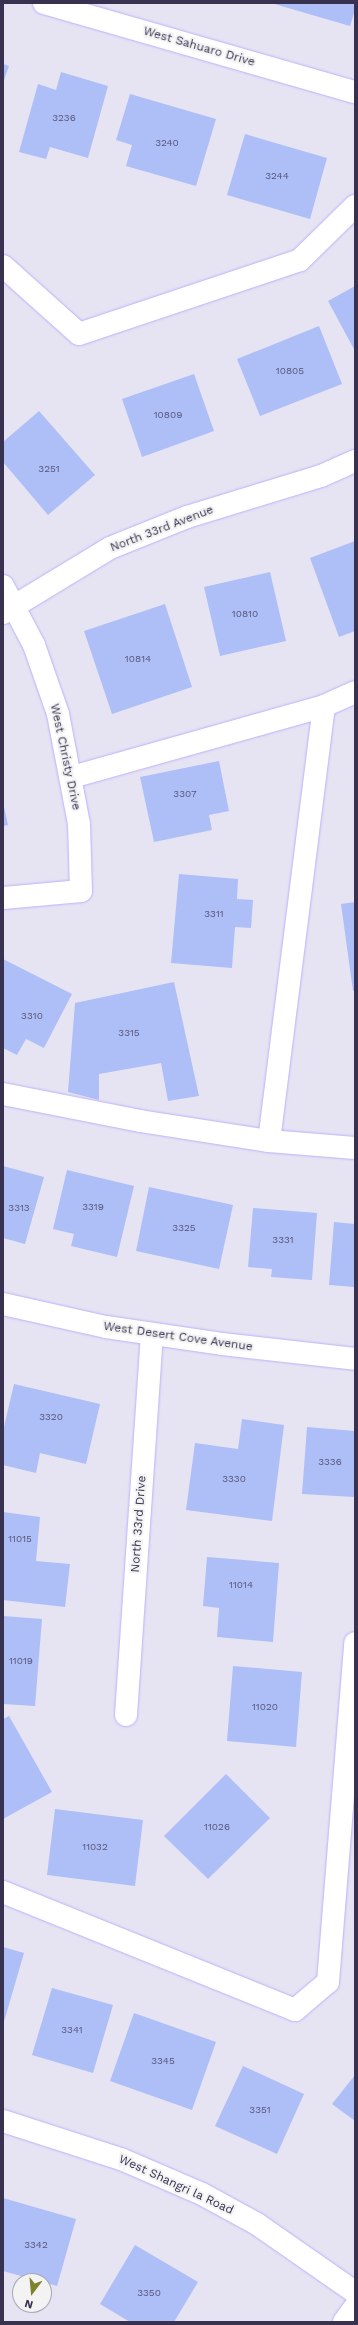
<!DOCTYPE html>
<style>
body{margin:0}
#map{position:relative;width:358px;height:2325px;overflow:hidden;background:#e6e4f3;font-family:"Work Sans",sans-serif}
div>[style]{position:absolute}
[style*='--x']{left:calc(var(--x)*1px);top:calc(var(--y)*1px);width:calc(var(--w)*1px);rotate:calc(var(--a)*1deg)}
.building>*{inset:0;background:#aebef7}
.roads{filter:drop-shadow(0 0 1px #bdb0f9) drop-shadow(0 0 1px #bdb0f9)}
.minor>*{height:22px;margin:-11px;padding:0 11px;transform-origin:11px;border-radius:11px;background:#fff}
span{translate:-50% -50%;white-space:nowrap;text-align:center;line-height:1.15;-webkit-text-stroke:4px #f3f3f3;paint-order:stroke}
.number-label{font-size:10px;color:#56557a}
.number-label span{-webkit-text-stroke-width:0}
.street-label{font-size:12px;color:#383250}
.frame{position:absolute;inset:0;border:4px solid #383250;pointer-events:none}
.north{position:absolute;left:12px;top:2273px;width:40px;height:40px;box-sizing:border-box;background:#f3f3f3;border:1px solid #a8a6b2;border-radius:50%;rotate:196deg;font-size:11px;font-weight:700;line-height:16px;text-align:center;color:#383250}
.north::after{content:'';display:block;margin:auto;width:14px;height:18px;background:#7e822d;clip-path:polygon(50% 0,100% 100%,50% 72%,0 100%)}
</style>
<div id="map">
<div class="building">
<div style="clip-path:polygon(271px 3px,355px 3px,355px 10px,350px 26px)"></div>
<div style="clip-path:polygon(3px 64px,9px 66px,3px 83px)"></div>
<div style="clip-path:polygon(61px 72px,108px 86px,88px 158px,50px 147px,46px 159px,19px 152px,38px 84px,56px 90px)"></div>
<div style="clip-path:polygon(130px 94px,216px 119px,196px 186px,126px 166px,132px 145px,116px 140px)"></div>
<div style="clip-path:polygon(245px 134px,327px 158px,310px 219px,227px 195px)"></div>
<div style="clip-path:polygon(355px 286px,355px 351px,328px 301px)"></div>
<div style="clip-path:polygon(319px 326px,342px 384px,260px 416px,237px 359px)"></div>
<div style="clip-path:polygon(194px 374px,214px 431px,142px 457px,122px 399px)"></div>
<div style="clip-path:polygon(39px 411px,95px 475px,48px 515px,3px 462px,3px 442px)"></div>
<div style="clip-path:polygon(355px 541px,355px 631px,339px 637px,310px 558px)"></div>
<div style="clip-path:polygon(270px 572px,286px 641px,220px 656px,204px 587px)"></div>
<div style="clip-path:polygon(165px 604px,192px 687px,112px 714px,84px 631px)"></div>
<div style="clip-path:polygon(219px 761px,229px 811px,209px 815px,212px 830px,154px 842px,140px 777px)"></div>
<div style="clip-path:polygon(3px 802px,8px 825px,3px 826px)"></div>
<div style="clip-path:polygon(179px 874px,238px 879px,237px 899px,253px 900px,251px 928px,235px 927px,232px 968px,171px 963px)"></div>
<div style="clip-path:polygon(355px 902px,355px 990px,353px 991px,341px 904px)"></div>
<div style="clip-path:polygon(3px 959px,72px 994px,44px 1048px,26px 1039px,17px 1055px,3px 1048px)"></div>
<div style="clip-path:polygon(174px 982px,199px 1096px,168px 1101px,161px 1063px,99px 1074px,99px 1100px,68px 1092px,75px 1003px)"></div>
<div style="clip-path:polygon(3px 1166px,44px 1177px,25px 1244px,3px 1238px)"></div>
<div style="clip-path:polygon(67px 1170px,134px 1186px,117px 1257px,71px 1246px,74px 1234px,53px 1229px)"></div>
<div style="clip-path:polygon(149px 1187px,233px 1205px,219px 1269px,136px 1251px)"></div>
<div style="clip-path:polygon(253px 1208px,317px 1213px,312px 1280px,271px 1277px,272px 1269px,248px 1267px)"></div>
<div style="clip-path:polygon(334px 1222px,355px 1224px,355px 1287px,329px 1285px)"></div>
<div style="clip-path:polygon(14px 1384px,100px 1404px,86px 1464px,40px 1453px,36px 1473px,3px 1465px,3px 1431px)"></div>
<div style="clip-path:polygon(242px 1419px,284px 1425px,272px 1521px,186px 1510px,195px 1443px,238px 1449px)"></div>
<div style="clip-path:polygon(307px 1427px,355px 1431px,355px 1497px,302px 1494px)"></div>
<div style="clip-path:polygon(3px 1512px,40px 1517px,36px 1561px,70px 1564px,65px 1607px,3px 1600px)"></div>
<div style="clip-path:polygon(207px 1557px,279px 1563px,273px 1642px,217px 1637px,219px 1608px,203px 1606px)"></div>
<div style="clip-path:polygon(3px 1616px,42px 1619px,35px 1706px,3px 1704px)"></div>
<div style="clip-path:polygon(233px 1666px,302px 1672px,296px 1747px,227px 1741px)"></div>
<div style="clip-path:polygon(9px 1716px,52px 1792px,3px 1819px,3px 1719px)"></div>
<div style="clip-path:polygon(226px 1774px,270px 1818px,208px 1879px,164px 1836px)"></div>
<div style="clip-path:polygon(55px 1809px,143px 1820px,135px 1886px,47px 1875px)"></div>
<div style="clip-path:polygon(3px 1947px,24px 1953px,3px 2025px)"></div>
<div style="clip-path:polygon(52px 1988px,113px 2005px,93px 2073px,32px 2055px)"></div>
<div style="clip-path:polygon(134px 2013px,216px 2042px,192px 2110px,110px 2081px)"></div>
<div style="clip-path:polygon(243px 2066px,304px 2094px,277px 2154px,215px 2126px)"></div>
<div style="clip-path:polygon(355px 2075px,355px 2121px,332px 2104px)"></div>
<div style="clip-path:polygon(3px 2198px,76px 2219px,57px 2286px,3px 2271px)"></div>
<div style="clip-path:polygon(135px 2245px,198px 2282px,174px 2322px,130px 2322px,100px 2304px)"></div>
</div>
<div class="roads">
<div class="minor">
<div style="--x:44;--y:3;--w:323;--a:16"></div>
<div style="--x:3;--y:266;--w:102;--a:41.8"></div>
<div style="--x:79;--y:334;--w:233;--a:-18.5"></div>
<div style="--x:300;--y:260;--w:77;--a:-44.5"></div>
<div style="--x:3;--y:586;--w:67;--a:62.3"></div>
<div style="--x:34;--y:645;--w:73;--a:70.8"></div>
<div style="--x:58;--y:714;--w:112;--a:79.2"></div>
<div style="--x:79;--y:824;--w:67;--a:88.3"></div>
<div style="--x:81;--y:891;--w:78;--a:174.9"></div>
<div style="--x:3;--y:613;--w:125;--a:-31.3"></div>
<div style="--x:110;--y:548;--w:83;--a:-21.9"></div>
<div style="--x:187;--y:517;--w:140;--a:-17"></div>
<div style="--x:321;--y:476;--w:37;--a:-24"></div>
<div style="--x:72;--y:777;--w:262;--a:-15.7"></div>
<div style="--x:324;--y:706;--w:34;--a:-24"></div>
<div style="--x:3;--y:1094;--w:140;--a:11.1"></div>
<div style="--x:140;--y:1121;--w:131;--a:8.8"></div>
<div style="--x:269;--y:1141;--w:86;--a:4.7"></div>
<div style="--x:269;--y:1141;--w:438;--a:-82.8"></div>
<div style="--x:3;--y:1304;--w:106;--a:12.6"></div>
<div style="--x:106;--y:1327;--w:117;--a:8.3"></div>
<div style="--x:222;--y:1344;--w:134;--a:6.4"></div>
<div style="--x:126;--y:1715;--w:382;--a:-86.1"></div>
<div style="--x:3;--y:1892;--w:315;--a:22"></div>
<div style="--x:295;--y:2010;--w:43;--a:-40.3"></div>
<div style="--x:328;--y:1982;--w:340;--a:-85.4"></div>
<div style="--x:3;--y:2121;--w:124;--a:17.9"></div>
<div style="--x:121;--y:2159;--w:88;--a:23.4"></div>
<div style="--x:202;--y:2194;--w:63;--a:28.6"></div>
<div style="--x:257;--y:2224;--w:119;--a:34.8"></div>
<div style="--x:344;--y:2322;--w:19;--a:-54"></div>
</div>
</div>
<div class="number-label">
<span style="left:64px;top:118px">3236</span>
<span style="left:167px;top:143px">3240</span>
<span style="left:277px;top:176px">3244</span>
<span style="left:290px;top:371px">10805</span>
<span style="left:168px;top:415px">10809</span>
<span style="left:49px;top:469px">3251</span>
<span style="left:245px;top:614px">10810</span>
<span style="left:138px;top:659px">10814</span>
<span style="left:185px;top:794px">3307</span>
<span style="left:214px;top:914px">3311</span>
<span style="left:32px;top:1016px">3310</span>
<span style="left:129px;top:1033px">3315</span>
<span style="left:93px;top:1207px">3319</span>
<span style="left:19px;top:1208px">3313</span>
<span style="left:184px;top:1228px">3325</span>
<span style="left:283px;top:1240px">3331</span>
<span style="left:51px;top:1417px">3320</span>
<span style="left:330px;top:1462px">3336</span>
<span style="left:234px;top:1479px">3330</span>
<span style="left:20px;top:1539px">11015</span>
<span style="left:241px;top:1585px">11014</span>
<span style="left:21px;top:1661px">11019</span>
<span style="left:265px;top:1707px">11020</span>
<span style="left:217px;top:1827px">11026</span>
<span style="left:95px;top:1847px">11032</span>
<span style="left:72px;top:2030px">3341</span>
<span style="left:163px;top:2061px">3345</span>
<span style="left:260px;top:2110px">3351</span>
<span style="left:36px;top:2245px">3342</span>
<span style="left:149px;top:2293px">3350</span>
</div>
<div class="street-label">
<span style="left:199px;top:47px;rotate:16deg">West Sahuaro Drive</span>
<span style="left:162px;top:529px;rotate:-21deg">North 33rd Avenue</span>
<span style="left:65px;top:757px;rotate:78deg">West Christy Drive</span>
<span style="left:178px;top:1337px;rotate:8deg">West Desert Cove Avenue</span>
<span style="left:139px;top:1524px;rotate:-86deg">North 33rd Drive</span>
<span style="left:176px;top:2185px;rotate:25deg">West Shangri la Road</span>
</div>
<div class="frame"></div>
<div class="north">N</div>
</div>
